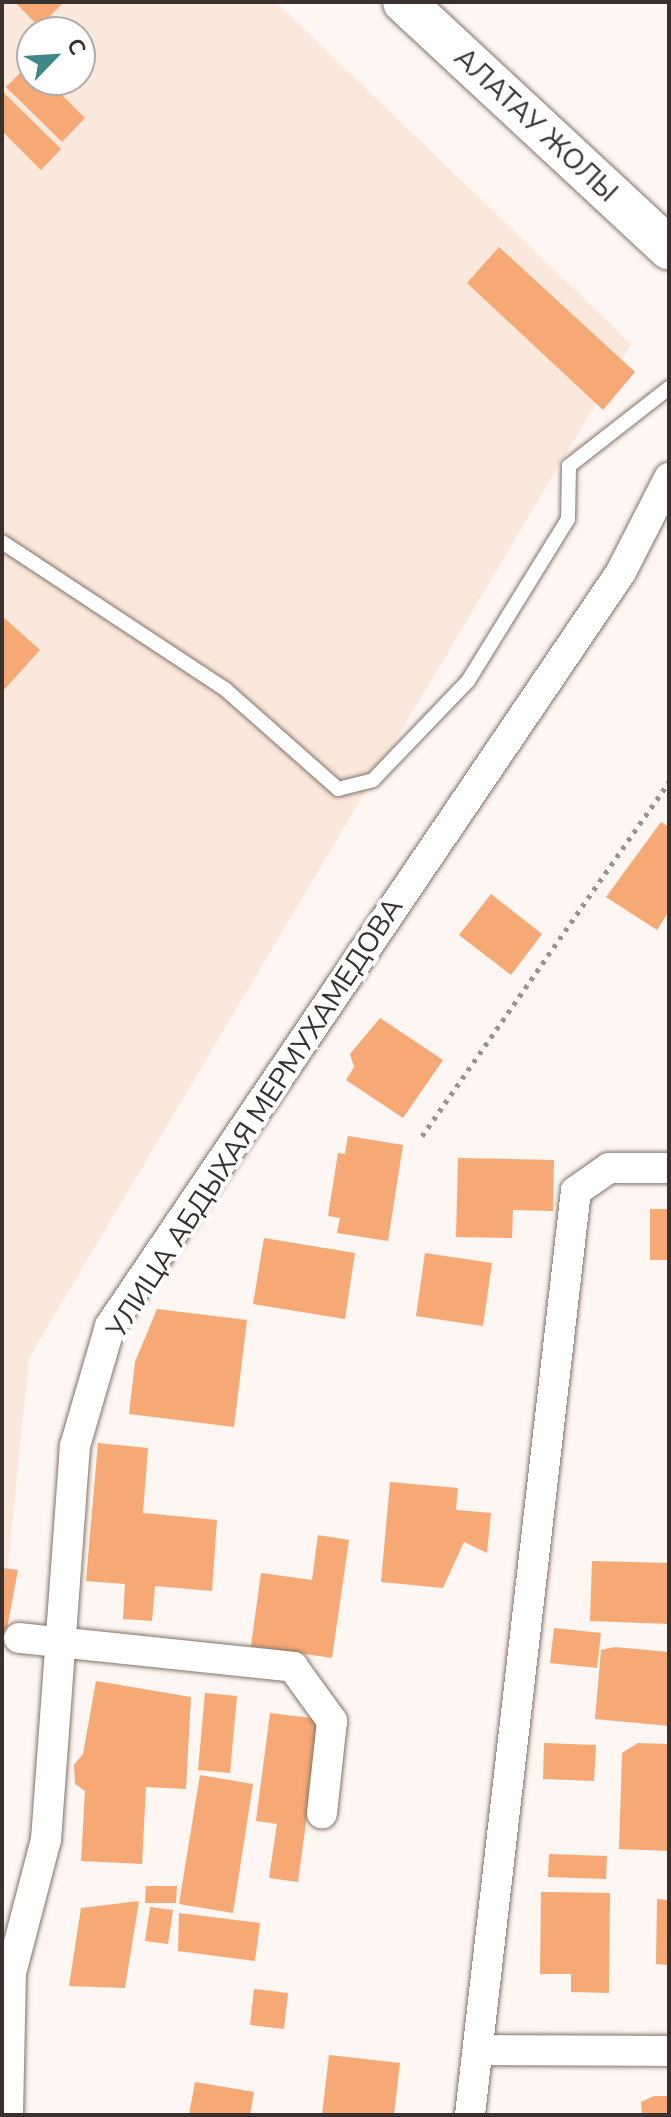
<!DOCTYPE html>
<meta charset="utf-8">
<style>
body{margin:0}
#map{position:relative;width:671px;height:2117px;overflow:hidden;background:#fdf6f2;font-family:"Nunito Sans",sans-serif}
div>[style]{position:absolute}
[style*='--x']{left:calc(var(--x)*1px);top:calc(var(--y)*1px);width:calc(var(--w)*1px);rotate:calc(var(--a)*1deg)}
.built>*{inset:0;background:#fbe8dc}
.building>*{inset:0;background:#f6a975}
.path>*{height:5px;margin-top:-2.5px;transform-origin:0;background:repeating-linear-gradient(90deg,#99928e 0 4px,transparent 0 10px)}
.roads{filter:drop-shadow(0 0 2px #817269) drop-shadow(0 0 2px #817269)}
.lane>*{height:14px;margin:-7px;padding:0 7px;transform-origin:7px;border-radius:7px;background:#fff}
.street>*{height:30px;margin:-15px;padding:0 15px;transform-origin:15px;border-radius:15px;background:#fff}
.secondary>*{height:42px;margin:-21px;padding:0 21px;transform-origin:21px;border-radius:21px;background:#fff}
span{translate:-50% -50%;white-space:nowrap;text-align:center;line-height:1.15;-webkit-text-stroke:8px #fff;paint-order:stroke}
.street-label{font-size:28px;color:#38312d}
.frame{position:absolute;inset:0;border:4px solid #38312d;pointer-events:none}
.north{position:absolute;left:16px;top:16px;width:80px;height:80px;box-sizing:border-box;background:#fff;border:2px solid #afadab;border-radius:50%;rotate:65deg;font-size:22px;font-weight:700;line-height:32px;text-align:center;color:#38312d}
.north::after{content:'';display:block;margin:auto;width:28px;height:36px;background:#408887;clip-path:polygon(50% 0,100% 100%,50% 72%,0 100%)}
</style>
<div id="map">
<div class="built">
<div style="clip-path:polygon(evenodd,2px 2px,276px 2px,631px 344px,29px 1358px,2px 1624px,2px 2px,32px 32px,80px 32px,80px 80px,32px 80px,32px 32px)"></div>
</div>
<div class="building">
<div style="clip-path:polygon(15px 2px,64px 2px,39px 27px)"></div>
<div style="clip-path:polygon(30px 63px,32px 80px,47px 80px,85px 118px,62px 142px,6px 87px)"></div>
<div style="clip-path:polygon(2px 91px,61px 149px,41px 170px,2px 131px)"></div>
<div style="clip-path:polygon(499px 247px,635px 372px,603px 410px,467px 283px)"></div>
<div style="clip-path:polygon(2px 616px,40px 650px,2px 692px)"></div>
<div style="clip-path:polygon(661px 822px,669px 827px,669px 911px,657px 930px,606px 897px)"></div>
<div style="clip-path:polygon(491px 894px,542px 934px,511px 975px,459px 935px)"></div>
<div style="clip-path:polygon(380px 1018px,443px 1060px,403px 1118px,346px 1080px,354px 1067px,350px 1054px)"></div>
<div style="clip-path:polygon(348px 1136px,403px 1145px,388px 1241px,337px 1233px,340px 1218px,328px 1216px,338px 1153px,345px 1154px)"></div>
<div style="clip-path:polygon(458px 1158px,554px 1160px,553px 1211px,513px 1210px,512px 1238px,456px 1237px)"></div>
<div style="clip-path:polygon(650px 1209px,669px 1209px,669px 1260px,650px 1260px)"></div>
<div style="clip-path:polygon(264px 1238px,355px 1253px,345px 1319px,253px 1304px)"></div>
<div style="clip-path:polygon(425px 1253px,492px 1263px,483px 1326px,416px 1316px)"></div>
<div style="clip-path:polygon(157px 1309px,247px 1320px,234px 1427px,129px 1414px,135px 1362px)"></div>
<div style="clip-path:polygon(98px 1443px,148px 1448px,143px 1513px,217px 1520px,212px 1591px,155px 1586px,152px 1621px,123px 1619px,125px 1584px,86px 1581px)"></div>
<div style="clip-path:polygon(390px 1482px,458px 1488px,456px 1510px,491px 1513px,487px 1553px,464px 1542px,443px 1588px,381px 1582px)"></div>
<div style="clip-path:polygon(318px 1535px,349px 1540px,332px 1658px,251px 1646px,261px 1573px,312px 1580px)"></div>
<div style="clip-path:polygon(592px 1561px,669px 1563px,669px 1624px,590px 1621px)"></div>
<div style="clip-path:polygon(2px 1568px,18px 1570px,6px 1634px,2px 1634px)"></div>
<div style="clip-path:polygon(554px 1628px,601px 1633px,597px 1668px,550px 1663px)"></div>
<div style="clip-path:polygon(615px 1647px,669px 1652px,669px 1726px,595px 1719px,601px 1650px)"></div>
<div style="clip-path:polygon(96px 1681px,191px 1697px,186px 1789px,146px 1787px,142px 1864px,81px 1861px,85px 1791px,75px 1784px,74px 1765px,83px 1754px)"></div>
<div style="clip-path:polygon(205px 1693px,237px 1696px,230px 1773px,198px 1770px)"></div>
<div style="clip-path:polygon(270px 1713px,320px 1719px,298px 1882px,269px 1878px,277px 1824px,256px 1821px)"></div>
<div style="clip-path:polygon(544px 1743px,596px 1745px,594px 1781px,543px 1779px)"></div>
<div style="clip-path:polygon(638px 1743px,669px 1744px,669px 1851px,619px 1849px,622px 1753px)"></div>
<div style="clip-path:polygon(200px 1775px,253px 1784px,233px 1913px,179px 1904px)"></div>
<div style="clip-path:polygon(549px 1854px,607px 1856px,606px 1879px,548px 1877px)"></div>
<div style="clip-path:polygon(146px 1886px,177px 1886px,176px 1903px,145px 1903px)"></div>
<div style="clip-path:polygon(541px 1892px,610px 1893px,609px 1993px,571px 1992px,571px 1974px,540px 1974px)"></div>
<div style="clip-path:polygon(657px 1899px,669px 1900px,669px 1965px,656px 1964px)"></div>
<div style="clip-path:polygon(139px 1901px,125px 1988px,69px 1986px,81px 1908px)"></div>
<div style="clip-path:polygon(150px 1907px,173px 1910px,168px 1944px,145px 1941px)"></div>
<div style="clip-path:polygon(179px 1913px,260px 1923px,255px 1961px,178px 1951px)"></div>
<div style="clip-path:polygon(254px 1989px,288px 1993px,284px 2029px,250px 2025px)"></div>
<div style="clip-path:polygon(329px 2055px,400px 2063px,394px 2115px,322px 2115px)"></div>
<div style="clip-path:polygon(195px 2082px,254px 2092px,250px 2115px,189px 2115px)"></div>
<div style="clip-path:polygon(654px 2096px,669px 2096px,669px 2115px,642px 2115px,641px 2102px)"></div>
</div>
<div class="path">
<div style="--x:422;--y:1136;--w:432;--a:-55.1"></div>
</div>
<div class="roads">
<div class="lane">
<div style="--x:2;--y:542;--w:267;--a:33.4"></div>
<div style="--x:225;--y:689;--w:151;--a:41.5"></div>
<div style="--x:338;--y:789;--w:36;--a:-14"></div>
<div style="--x:373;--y:780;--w:137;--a:-46.2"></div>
<div style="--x:468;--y:681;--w:190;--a:-58.3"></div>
<div style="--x:568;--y:519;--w:53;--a:-88.9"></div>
<div style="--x:569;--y:466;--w:127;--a:-38"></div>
</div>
<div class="street">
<div style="--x:19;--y:1638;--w:276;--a:6"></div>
<div style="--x:293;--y:1667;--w:67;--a:54.2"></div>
<div style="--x:332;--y:1721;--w:93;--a:96.2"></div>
<div style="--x:478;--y:2050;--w:191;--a:0.3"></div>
<div style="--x:8;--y:2115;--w:142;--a:-88.8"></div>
<div style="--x:11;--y:1973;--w:138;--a:-75.3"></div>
<div style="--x:46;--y:1840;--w:395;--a:-85.8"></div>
<div style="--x:75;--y:1446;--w:125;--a:-73.7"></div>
<div style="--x:110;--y:1326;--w:911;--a:-55.87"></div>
<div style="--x:621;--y:572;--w:106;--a:-62.9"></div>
<div style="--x:470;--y:2115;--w:930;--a:-83.46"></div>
<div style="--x:576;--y:1191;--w:40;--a:-34.9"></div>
<div style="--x:609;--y:1168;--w:60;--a:0"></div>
</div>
<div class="secondary">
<div style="--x:404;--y:2;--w:362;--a:42.9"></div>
</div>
</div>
<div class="street-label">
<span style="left:536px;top:125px;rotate:43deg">АЛАТАУ ЖОЛЫ</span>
<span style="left:255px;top:1118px;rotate:-57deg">УЛИЦА АБДЫХАЯ МЕРМУХАМЕДОВА</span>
</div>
<div class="frame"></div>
<div class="north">С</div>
</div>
